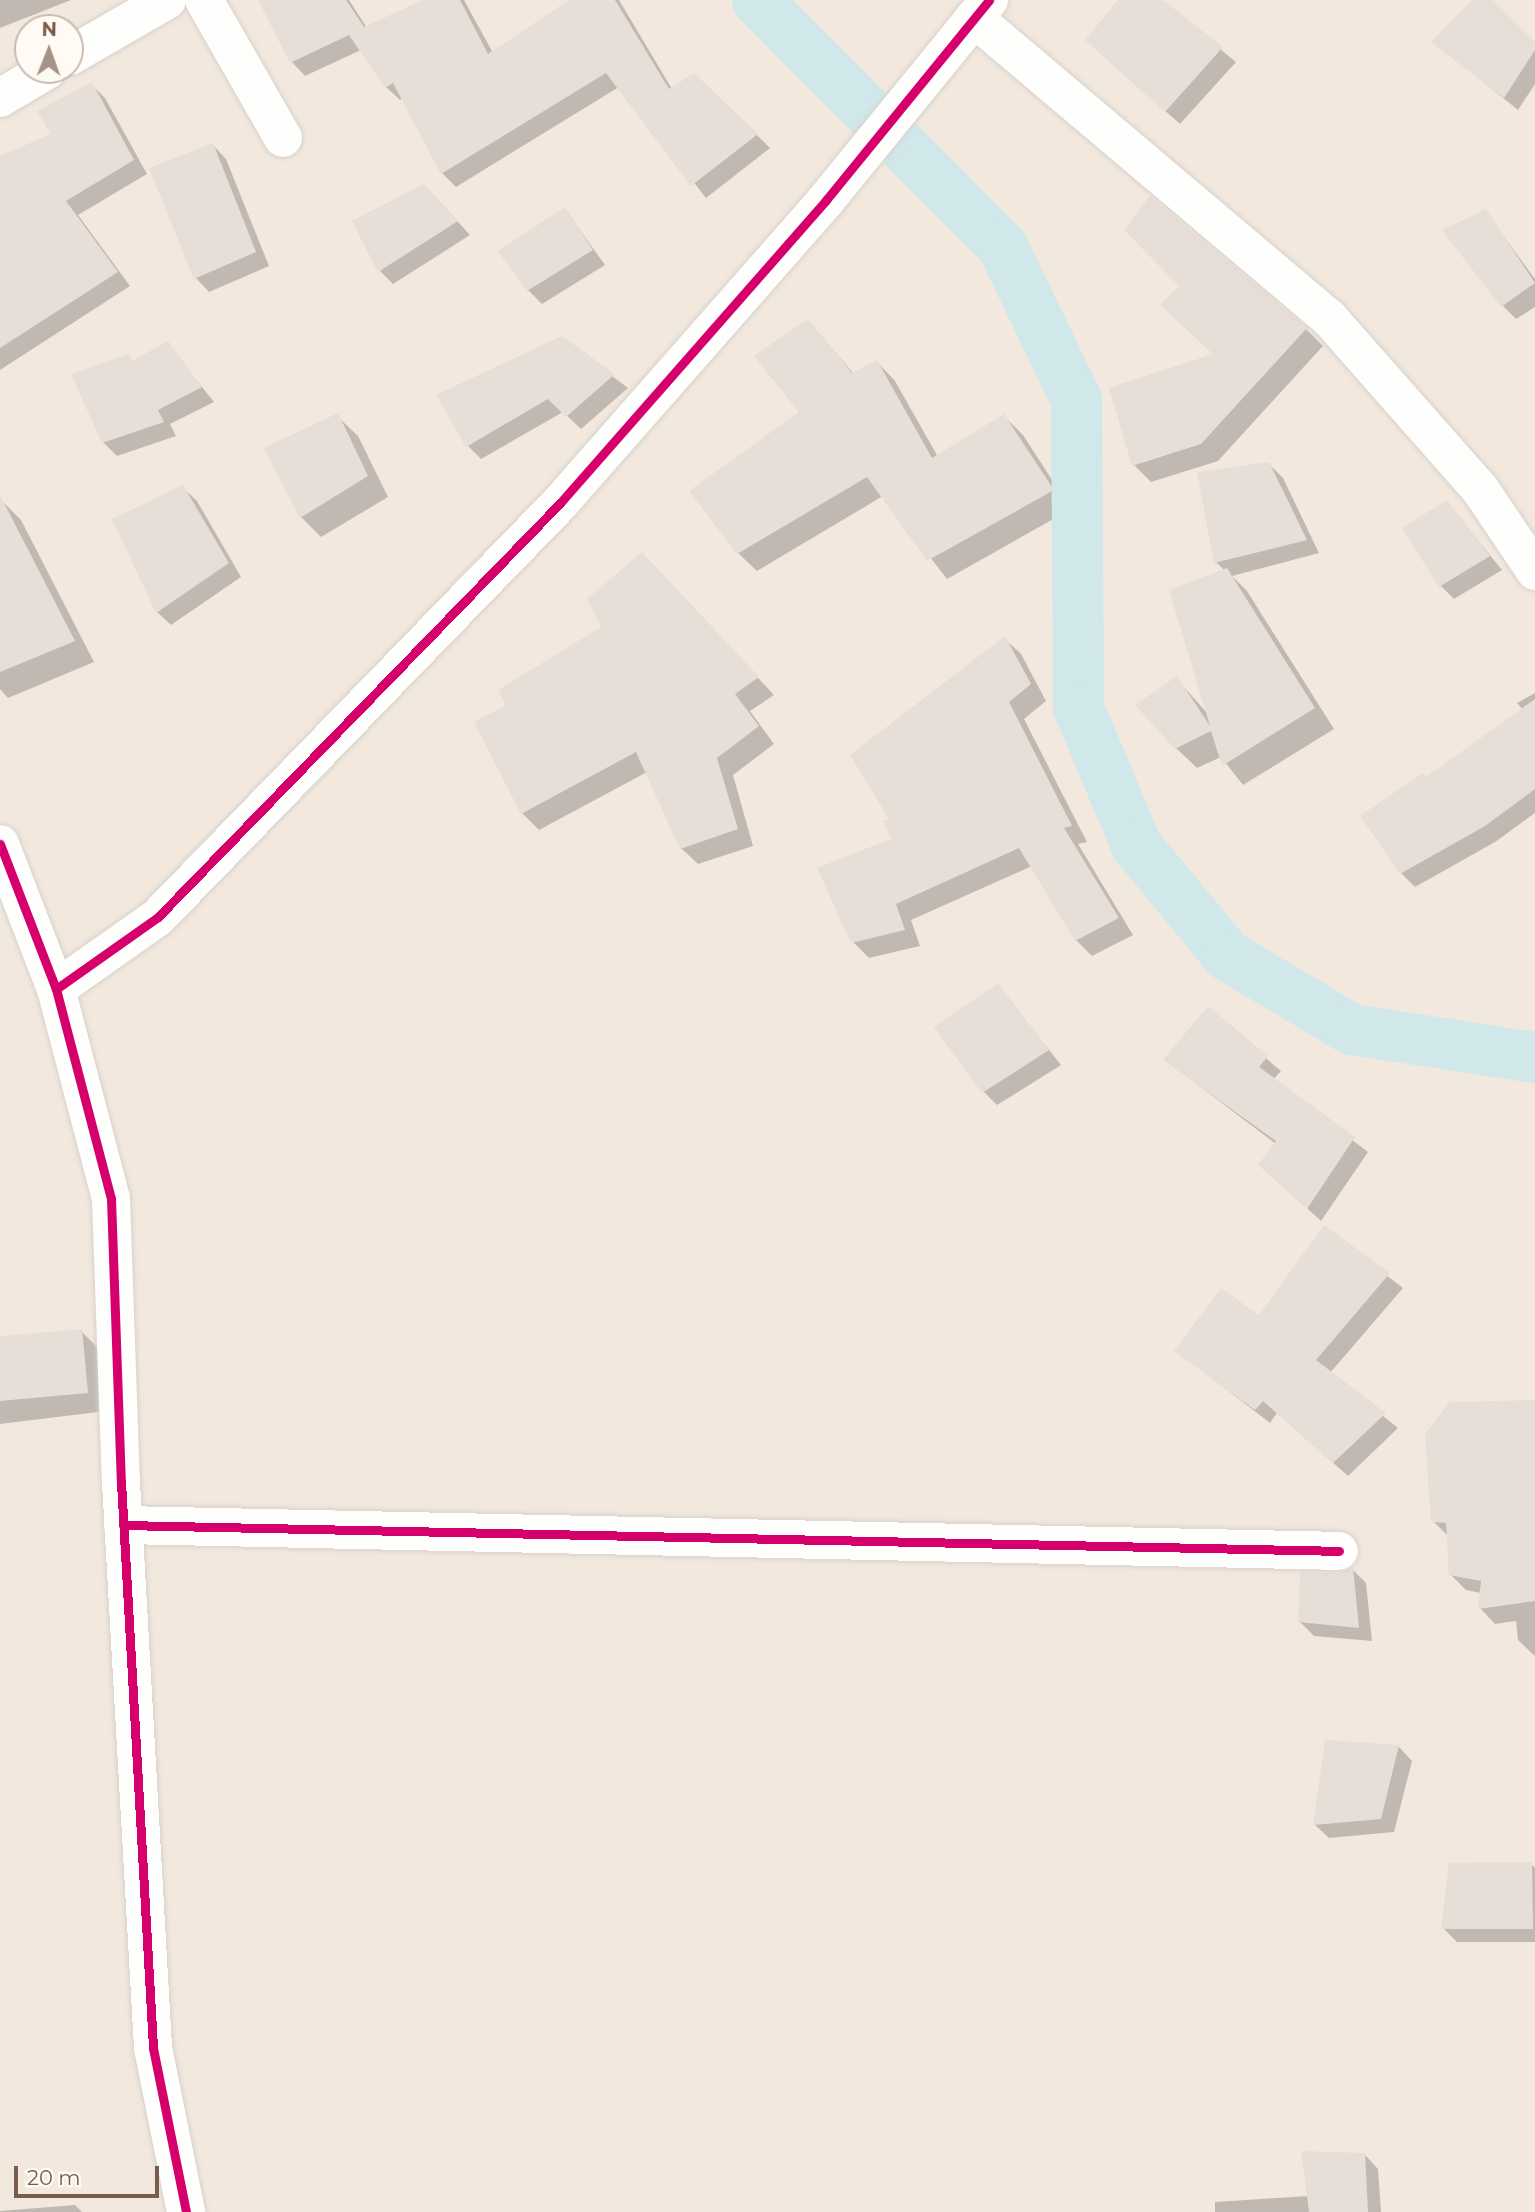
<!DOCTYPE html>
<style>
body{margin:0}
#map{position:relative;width:1535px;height:2212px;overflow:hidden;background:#f9f5f0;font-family:Montserrat,sans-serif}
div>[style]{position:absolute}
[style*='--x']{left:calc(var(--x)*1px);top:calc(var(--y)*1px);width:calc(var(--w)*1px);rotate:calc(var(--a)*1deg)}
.residential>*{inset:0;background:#f2e8de}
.shadow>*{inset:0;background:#0003}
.canal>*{height:51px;margin:-25.5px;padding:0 25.5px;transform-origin:25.5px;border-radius:25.5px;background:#d0e8ea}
.building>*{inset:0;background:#e6ded7}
.roads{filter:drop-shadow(0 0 2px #d7d1cb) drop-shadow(0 0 2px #d7d1cb)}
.minor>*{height:38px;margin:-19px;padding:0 19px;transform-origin:19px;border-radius:19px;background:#fefefd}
.cycleway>*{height:9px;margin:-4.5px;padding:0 4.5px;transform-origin:4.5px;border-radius:4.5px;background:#d6006c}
span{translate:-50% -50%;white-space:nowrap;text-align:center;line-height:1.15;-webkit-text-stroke:7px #fffaf3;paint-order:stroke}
.north{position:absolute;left:14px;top:14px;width:70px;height:70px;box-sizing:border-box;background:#fffaf3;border:2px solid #cabbb1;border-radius:50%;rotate:1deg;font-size:19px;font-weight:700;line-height:28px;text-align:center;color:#7a5c4d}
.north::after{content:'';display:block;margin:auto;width:24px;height:32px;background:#a69286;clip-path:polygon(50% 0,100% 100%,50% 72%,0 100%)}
.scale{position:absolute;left:14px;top:2166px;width:145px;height:32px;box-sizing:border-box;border:4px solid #7a5c4d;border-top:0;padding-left:9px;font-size:21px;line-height:24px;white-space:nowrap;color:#7a5c4d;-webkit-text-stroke:5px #fffaf3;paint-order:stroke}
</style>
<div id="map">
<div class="residential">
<div style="clip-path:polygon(evenodd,0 0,1535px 0,1535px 2212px,0 2212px,0 0,28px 28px,70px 28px,70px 70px,28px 70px,28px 28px)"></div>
</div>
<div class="shadow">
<div style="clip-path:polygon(0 0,71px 0,0 28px)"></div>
<div style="clip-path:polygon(260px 0,349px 0,367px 28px,428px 0,464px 0,493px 53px,572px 0,619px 0,672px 89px,757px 135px,770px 148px,706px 198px,619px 87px,456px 187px,442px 173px,403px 98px,400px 100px,386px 87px,361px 50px,305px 76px,292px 62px)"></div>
<div style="clip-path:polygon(1120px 0,1160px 0,1236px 62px,1180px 124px,1101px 54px)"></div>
<div style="clip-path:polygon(1475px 0,1490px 0,1535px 44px,1535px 84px,1518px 110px,1434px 42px)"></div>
<div style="clip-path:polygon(91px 84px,105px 98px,147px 174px,78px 215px,130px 286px,0 370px,0 158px,54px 135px)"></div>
<div style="clip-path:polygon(213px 145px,226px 159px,269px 266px,209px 292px,196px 278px)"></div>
<div style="clip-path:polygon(438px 200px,470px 235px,393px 284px,380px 271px)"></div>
<div style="clip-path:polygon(565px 209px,605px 265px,542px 304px,528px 290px)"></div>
<div style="clip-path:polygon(1486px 212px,1535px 279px,1535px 307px,1516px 319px,1502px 305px)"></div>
<div style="clip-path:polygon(808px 321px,854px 374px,877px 362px,895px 381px,938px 457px,1004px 416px,1023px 435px,1071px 509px,947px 579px,883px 496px,757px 571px,738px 553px,802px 412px)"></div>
<div style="clip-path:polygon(1306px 329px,1323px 346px,1218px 461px,1151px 482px,1134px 465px,1215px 355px)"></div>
<div style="clip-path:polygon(562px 338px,628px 388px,581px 429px,563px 412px,481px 459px,468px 446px)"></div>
<div style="clip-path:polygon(167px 343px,214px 402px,170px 424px,176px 436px,117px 456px,103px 442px,128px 356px,134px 362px)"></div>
<div style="clip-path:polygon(337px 416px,358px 436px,388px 497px,321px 537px,301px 517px)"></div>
<div style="clip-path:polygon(1269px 464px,1283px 478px,1319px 553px,1232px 576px,1247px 591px,1334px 729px,1243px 785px,1221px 757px,1197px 768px,1176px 748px,1176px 678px,1207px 713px,1225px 571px,1216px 562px)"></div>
<div style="clip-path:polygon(183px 488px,197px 501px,241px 577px,171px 625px,157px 612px)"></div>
<div style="clip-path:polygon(1px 500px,21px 520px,94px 662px,8px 698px,0 689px)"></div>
<div style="clip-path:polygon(1447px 502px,1502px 570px,1454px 599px,1440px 585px)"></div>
<div style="clip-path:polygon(659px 571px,774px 695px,750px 711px,774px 744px,733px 775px,753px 846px,698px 864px,681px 848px,647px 772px,539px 830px,522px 813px,508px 706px,603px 628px)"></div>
<div style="clip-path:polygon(1005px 639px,1021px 654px,1046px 701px,1024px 719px,1087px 842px,1078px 844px,1133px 935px,1092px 956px,1076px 940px,1032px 866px,911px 920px,920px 946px,869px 958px,853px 942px,893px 840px,891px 820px)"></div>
<div style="clip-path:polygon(1535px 693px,1535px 813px,1495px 842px,1415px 887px,1401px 873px,1426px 779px,1523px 710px,1517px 703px)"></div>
<div style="clip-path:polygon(998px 985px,1061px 1065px,997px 1105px,984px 1092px)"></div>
<div style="clip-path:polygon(1208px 1009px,1281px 1071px,1273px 1080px,1368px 1152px,1321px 1221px,1274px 1178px,1276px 1144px,1165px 1060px)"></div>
<div style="clip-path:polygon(1324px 1227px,1403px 1288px,1330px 1373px,1398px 1428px,1348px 1476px,1277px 1413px,1270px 1423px,1176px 1350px,1259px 1318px)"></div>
<div style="clip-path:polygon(81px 1331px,100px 1350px,106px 1411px,0 1424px,0 1337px)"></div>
<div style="clip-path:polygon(1535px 1410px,1535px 1656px,1518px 1640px,1516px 1621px,1495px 1624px,1480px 1608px,1481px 1593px,1466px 1590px,1450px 1574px,1449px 1537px,1433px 1521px)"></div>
<div style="clip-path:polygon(1352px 1569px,1366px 1583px,1372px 1641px,1314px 1636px,1300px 1622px,1339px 1575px)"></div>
<div style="clip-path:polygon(1327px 1742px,1399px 1747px,1412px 1761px,1394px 1832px,1329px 1838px,1315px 1825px)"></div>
<div style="clip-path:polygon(1531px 1864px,1535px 1868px,1535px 1942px,1457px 1942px,1443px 1928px)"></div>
<div style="clip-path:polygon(1365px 2155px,1378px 2169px,1381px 2212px,1215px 2212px,1215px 2202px,1308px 2196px)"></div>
<div style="clip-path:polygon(75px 2205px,82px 2212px,0 2212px,0 2211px)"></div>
</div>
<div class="canal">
<div style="--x:757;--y:0;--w:347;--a:45.1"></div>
<div style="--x:1002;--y:246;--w:170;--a:64.2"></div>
<div style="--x:1076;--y:399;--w:308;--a:89.6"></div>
<div style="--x:1078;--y:707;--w:150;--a:67.2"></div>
<div style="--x:1136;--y:845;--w:143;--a:50.4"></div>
<div style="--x:1227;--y:955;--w:144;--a:30.8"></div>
<div style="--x:1351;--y:1029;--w:186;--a:8.7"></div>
</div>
<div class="building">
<div style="clip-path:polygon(258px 0,346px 0,364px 27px,423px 0,460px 0,488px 54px,569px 0,615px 0,669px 89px,694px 73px,758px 134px,691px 186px,606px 73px,441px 174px,393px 83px,385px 88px,349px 35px,290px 63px)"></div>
<div style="clip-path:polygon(1118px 0,1163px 0,1223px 47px,1165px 112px,1085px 40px)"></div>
<div style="clip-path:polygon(1472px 0,1493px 0,1535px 42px,1535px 50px,1504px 98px,1431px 42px)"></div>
<div style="clip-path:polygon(92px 82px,134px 160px,66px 201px,118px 272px,0 348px,0 156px,51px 134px,37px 111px)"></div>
<div style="clip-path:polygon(213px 143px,256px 252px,194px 279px,149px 168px)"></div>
<div style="clip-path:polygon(424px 184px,458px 221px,378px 272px,352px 221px)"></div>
<div style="clip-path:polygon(1150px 196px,1307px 328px,1201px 444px,1132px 466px,1109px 388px,1213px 354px,1160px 305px,1179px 286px,1124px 230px)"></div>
<div style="clip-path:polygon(565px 207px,593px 250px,527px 291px,498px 251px)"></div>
<div style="clip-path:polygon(1486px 209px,1535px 283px,1501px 307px,1442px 230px)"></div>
<div style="clip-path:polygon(808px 319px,852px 373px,877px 360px,932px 458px,1004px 414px,1054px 490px,927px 561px,867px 477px,737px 554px,689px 491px,799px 412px,754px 356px)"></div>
<div style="clip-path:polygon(562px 336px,615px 374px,566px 417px,548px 399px,466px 447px,436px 395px)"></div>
<div style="clip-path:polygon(168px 341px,202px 387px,158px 410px,164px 422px,102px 443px,71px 374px,129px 354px,132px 361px)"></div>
<div style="clip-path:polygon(338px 413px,368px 476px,300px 518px,264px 448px)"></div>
<div style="clip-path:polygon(1269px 462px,1307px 540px,1214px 563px,1197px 472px)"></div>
<div style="clip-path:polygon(183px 485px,229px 563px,156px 613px,112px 519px)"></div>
<div style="clip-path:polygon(0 495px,75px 641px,0 672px)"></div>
<div style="clip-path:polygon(1447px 500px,1490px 556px,1439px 587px,1402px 528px)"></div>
<div style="clip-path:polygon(642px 552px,759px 677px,735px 694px,759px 726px,717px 758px,738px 829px,680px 849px,636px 752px,521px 814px,474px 722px,506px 705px,498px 690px,601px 627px,587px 599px)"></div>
<div style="clip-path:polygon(1227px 568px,1315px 708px,1222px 766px,1211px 731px,1175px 749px,1135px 705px,1177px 676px,1210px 726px,1169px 590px)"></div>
<div style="clip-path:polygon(1005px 636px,1031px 684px,1009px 702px,1072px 826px,1064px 828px,1119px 918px,1075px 941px,1019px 848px,896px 904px,905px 930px,851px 943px,817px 868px,891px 839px,883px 821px,889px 819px,850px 755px)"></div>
<div style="clip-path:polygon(1535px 699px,1535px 789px,1485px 826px,1400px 874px,1360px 816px,1423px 773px,1426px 777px)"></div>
<div style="clip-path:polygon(998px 983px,1049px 1050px,982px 1093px,934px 1027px)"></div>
<div style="clip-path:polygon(1208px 1006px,1268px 1056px,1259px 1067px,1355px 1137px,1307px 1209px,1258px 1165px,1276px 1141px,1163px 1060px)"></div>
<div style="clip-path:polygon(1324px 1225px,1390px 1273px,1316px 1360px,1386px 1413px,1333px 1463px,1263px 1401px,1255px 1410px,1174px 1351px,1221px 1288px,1259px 1315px)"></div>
<div style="clip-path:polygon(82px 1329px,88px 1393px,0 1401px,0 1336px)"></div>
<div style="clip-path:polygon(1535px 1400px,1535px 1601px,1478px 1609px,1481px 1581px,1449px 1575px,1446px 1523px,1431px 1522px,1425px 1434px,1450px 1402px)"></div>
<div style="clip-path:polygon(1353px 1567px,1359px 1628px,1298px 1622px,1300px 1572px,1339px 1573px)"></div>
<div style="clip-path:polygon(1325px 1740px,1399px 1745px,1381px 1819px,1313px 1825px)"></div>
<div style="clip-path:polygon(1532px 1862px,1533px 1929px,1441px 1929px,1449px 1863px)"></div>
<div style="clip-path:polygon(1301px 2151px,1365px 2153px,1368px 2212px,1309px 2212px)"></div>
</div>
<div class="roads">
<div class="minor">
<div style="--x:204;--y:0;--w:159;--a:60.2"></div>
<div style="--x:974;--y:18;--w:465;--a:40.2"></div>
<div style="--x:1329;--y:318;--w:228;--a:48.6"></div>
<div style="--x:1480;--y:489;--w:99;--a:56.1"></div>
<div style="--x:70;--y:56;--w:112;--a:-30"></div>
<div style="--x:0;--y:98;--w:55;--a:-30.8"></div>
<div style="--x:0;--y:844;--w:155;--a:68.9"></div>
<div style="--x:56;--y:989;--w:217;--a:75.3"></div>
<div style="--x:111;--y:1199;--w:283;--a:88"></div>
<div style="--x:121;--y:1482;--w:567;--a:86.76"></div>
<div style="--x:153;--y:2048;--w:167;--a:78.6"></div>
<div style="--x:56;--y:989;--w:125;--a:-35.2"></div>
<div style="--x:158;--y:917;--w:577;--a:-45.84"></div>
<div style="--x:560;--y:503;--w:403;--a:-48.7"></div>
<div style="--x:826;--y:200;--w:258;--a:-50.8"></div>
<div style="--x:123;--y:1525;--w:1216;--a:1.22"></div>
</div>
</div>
<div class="cycleway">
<div style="--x:0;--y:844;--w:155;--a:68.9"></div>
<div style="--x:56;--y:989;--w:217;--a:75.3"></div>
<div style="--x:111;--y:1199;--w:283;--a:88"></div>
<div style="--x:121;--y:1482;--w:567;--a:86.76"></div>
<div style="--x:153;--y:2048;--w:167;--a:78.6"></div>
<div style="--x:56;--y:989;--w:125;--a:-35.2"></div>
<div style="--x:158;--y:917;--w:577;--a:-45.84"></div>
<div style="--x:560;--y:503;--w:403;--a:-48.7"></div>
<div style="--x:826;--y:200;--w:258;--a:-50.8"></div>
<div style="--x:123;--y:1525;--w:1216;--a:1.22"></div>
</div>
<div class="north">N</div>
<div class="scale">20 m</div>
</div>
